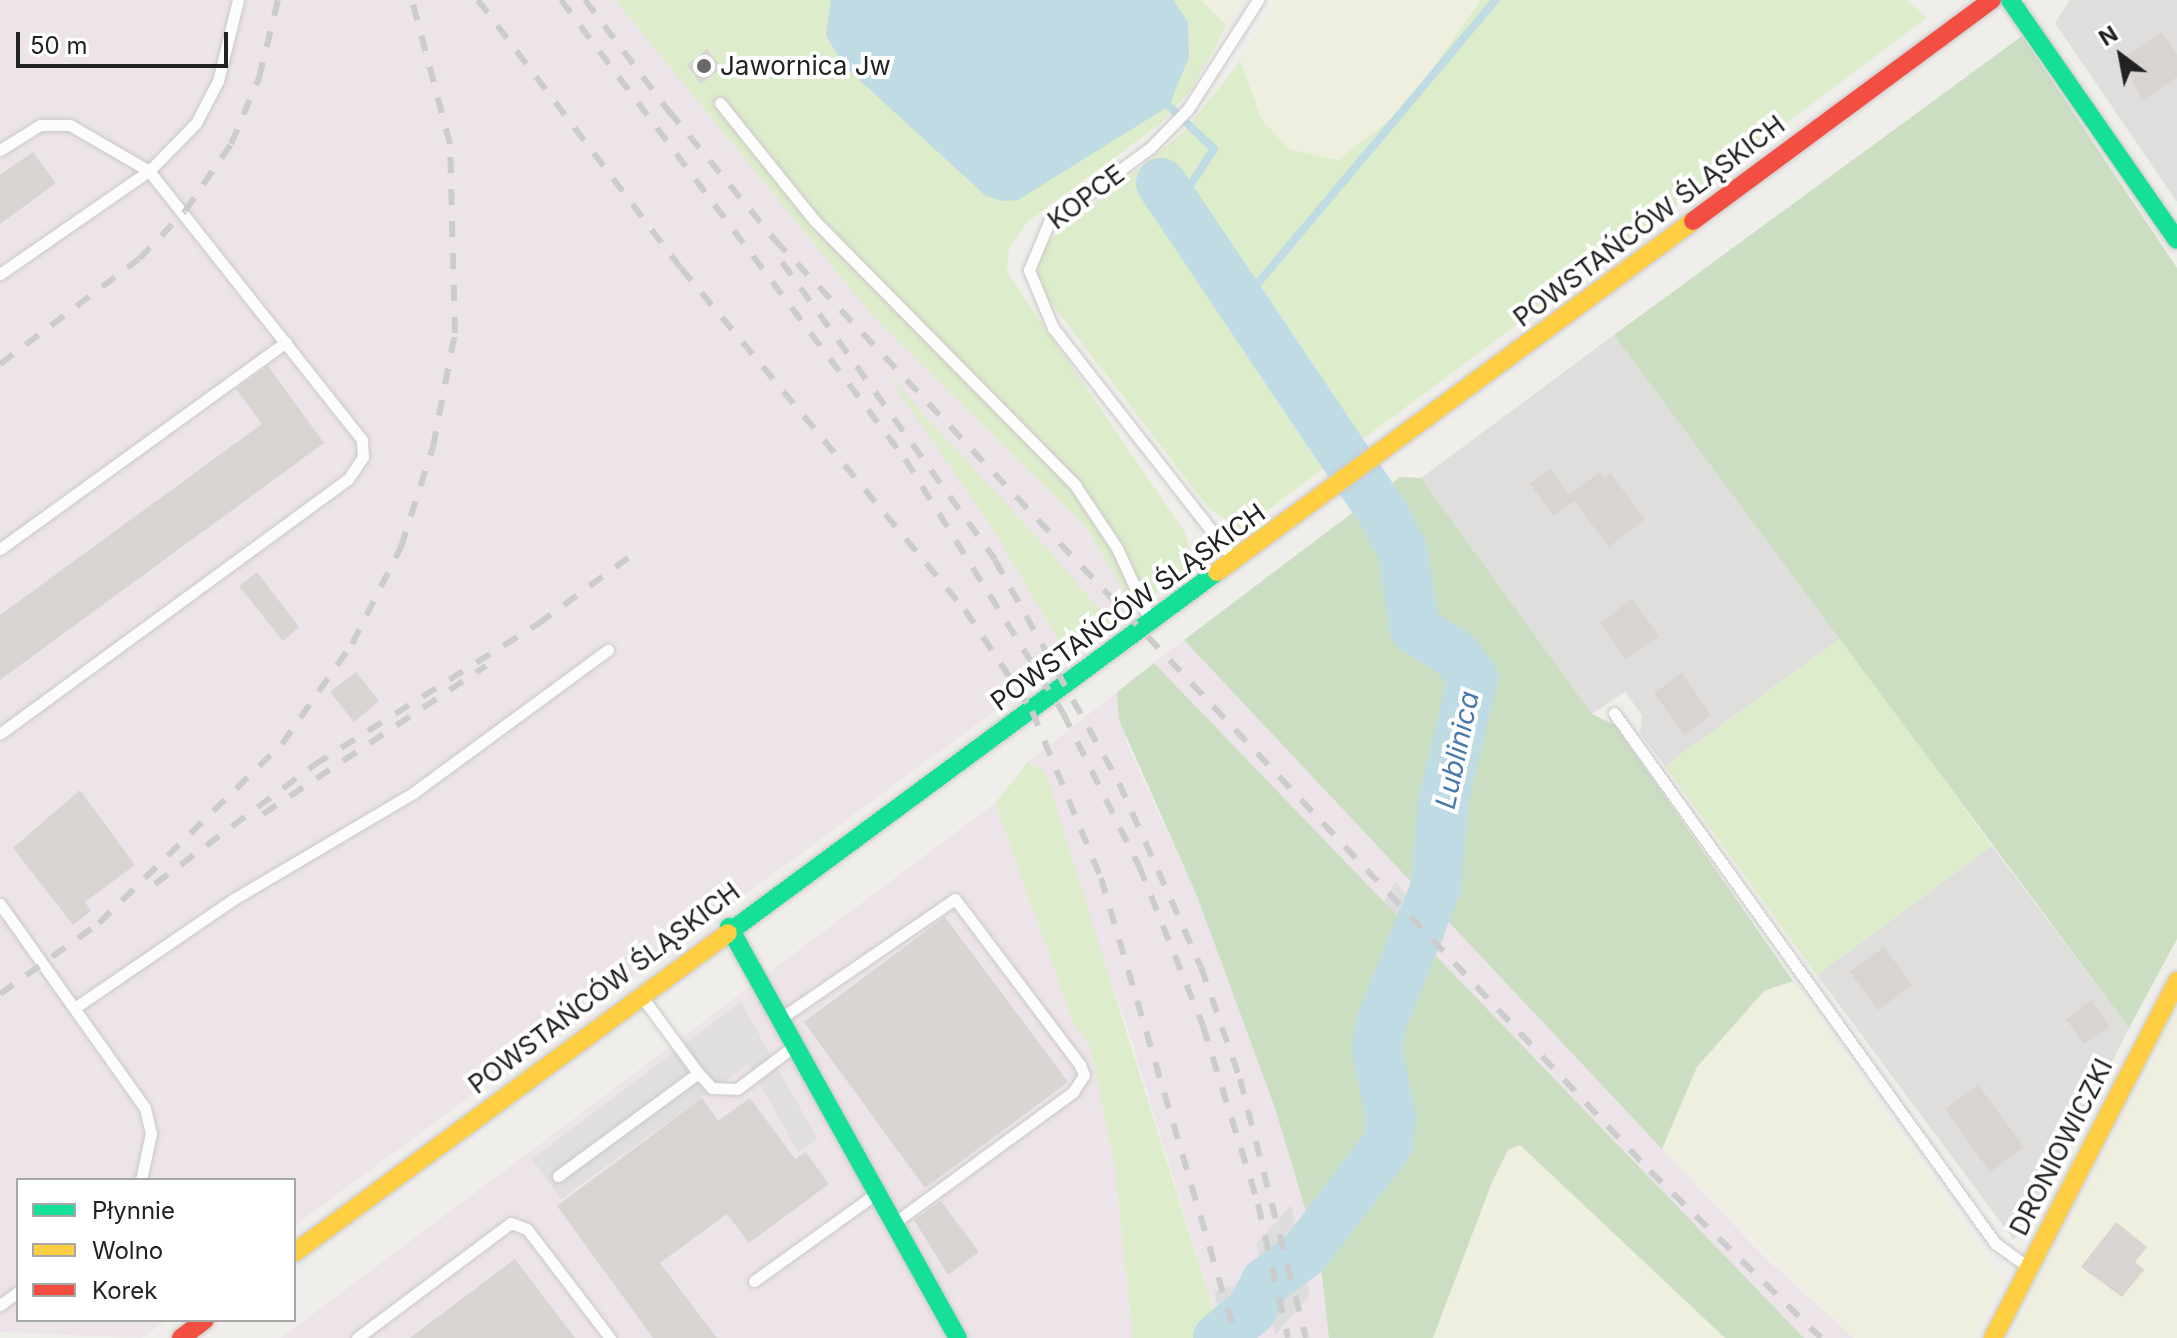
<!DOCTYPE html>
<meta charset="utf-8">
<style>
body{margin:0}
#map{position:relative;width:2177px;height:1338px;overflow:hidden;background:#f0eeeb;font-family:Inter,sans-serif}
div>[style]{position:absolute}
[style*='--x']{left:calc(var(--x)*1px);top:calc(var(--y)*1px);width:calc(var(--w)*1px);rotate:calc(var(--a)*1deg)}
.residential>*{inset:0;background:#dfdedc}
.industrial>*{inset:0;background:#ede4e9}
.farmland>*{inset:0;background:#efefdf}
.grass>*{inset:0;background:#ddeccb}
.forest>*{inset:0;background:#cbdec1}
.parking>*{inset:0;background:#e0dfde}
.water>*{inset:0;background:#bfdbe3}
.pier>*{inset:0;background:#dedddd}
.stream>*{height:8px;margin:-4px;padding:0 4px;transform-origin:4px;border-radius:4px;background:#bfdbe3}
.river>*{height:50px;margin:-25px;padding:0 25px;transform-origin:25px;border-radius:25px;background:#bfdbe3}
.building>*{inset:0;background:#d7d4d2}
.roads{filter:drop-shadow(0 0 2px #c9c8c7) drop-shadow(0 0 2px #c9c8c7)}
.lane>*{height:11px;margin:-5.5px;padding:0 5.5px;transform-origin:5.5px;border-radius:5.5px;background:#fdfcfc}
.fast>*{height:18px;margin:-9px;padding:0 9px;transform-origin:9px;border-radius:9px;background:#16e098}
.slow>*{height:18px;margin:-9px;padding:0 9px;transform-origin:9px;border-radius:9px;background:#ffcf43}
.jam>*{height:18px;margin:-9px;padding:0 9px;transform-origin:9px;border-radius:9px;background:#f24e42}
.rail>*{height:6px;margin-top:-3px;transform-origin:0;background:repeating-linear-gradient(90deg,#ccc 0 16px,transparent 0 32px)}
.dots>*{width:22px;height:22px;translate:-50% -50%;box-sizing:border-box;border:4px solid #fff;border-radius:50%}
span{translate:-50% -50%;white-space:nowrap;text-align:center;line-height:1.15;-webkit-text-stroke:8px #fff;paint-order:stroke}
.poi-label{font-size:26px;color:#222}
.left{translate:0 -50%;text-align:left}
.street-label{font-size:26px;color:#222}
.water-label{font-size:28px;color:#4a7aab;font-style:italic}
.legend{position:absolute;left:16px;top:1178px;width:280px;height:144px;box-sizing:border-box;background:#fff;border:2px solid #a7a7a7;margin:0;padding:10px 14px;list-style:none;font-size:24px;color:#222}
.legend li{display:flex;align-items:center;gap:16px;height:40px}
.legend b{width:40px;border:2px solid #a7a7a7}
.north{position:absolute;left:2081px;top:16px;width:80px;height:80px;-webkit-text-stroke:6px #fff;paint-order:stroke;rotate:328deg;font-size:22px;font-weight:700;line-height:32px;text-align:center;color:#222}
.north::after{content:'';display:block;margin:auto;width:28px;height:36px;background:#222;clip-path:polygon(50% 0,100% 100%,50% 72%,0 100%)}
.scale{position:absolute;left:16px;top:32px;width:212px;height:36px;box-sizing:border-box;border:4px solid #222;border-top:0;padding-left:10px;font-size:24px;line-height:28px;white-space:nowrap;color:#222;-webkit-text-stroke:6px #fff;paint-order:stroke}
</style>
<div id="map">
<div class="residential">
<div style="clip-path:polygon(2070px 0,2177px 0,2177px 202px,2055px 23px)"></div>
<div style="clip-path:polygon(1614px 335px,1841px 638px,1665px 766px,1640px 733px,1642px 715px,1625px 692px,1592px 714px,1421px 478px)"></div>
<div style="clip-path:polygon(1992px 846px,2129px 1028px,2028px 1230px,2013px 1239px,1817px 975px)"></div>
</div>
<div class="industrial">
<div style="clip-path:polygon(0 0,615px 0,874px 317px,1086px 527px,1135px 610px,1113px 625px,889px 377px,993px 529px,1068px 657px,294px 1226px,294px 1180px,18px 1180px,18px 1320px,167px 1320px,142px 1338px,0 1332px)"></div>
<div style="clip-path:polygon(1184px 640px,1763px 1256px,1854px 1338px,1804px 1338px,1154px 663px)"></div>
<div style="clip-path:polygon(1117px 692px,1128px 746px,1197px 896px,1275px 1108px,1320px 1258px,1329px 1338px,1222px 1338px,1127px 1025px,1028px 762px)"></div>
<div style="clip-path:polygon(995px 803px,1074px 1024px,1090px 1045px,1114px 1161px,1133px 1338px,281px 1338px)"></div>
</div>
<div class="farmland">
<div style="clip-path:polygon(1201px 0,1245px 0,1227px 26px)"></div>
<div style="clip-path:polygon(1277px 0,1481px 0,1404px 109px,1338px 160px,1290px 150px,1261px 120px,1240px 61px)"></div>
<div style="clip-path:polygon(1793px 981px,2003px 1281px,1974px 1338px,1854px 1338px,1662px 1149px,1696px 1068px,1764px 991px)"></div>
<div style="clip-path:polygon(2177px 1012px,2177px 1338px,2009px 1338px)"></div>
<div style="clip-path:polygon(1521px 1145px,1725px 1338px,1433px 1338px,1492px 1182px,1508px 1149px)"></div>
</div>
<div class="grass">
<div style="clip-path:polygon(615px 0,1201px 0,1227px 26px,1190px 91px,1160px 124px,1027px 222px,1009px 249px,1007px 272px,1184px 531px,1195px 565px,1135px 610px,1086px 527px,874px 317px)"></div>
<div style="clip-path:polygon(1481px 0,1906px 0,1927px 18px,1240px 531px,1207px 506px,1048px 299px,1036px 270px,1042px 246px,1184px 132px,1240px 61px,1262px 120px,1290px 150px,1338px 160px,1404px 109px)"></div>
<div style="clip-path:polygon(884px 371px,1046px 547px,1113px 625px,1068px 657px,993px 529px)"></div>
<div style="clip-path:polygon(1841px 638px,1992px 846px,1817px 975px,1665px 766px)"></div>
<div style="clip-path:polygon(1028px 762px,1045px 771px,1222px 1338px,1133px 1338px,1114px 1161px,1090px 1045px,1074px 1024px,995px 803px)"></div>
</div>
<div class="forest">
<div style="clip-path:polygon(2022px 36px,2177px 268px,2177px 939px,2129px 1028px,1614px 335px)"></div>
<div style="clip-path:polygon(1400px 477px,1421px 478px,1592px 714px,1615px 725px,1793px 981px,1764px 991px,1697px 1067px,1662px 1149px,1184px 640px)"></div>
<div style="clip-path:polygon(1154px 663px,1804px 1338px,1725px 1338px,1520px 1145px,1508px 1150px,1492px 1182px,1433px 1338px,1329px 1338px,1320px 1258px,1275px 1108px,1197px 896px,1119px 720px,1117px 692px)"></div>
</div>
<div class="parking">
<div style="clip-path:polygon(741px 1002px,818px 1140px,798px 1152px,749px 1064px,561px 1199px,532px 1159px)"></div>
</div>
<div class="water">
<div style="clip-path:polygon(831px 0,1173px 0,1188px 22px,1189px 57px,1169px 106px,1018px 200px,1003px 201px,986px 196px,843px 65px,826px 35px)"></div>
</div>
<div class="pier">
<div style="clip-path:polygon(1395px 882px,1445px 936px,1434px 957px,1384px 902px)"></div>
<div style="clip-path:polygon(1291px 1205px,1310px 1295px,1275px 1335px,1256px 1244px)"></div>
<div style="clip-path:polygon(1235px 1286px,1249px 1338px,1226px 1338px,1214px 1291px)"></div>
</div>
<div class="stream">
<div style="--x:1169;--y:106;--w:62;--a:43.7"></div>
<div style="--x:1214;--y:149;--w:67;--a:123.5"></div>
<div style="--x:1243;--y:301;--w:393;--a:-50"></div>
</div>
<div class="river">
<div style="--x:1161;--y:183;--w:398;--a:56.1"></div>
<div style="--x:1383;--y:513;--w:41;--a:62.2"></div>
<div style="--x:1402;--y:549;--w:81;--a:80.8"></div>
<div style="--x:1415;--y:629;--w:49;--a:32.4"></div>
<div style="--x:1456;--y:655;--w:29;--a:54"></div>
<div style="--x:1473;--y:678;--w:128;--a:103.6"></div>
<div style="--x:1443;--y:802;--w:85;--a:94.7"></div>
<div style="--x:1436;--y:887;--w:147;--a:112"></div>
<div style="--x:1381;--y:1023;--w:26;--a:99"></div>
<div style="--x:1377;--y:1049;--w:70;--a:78.5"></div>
<div style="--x:1391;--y:1118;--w:26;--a:97"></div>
<div style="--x:1388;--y:1144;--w:137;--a:127.3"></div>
<div style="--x:1305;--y:1253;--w:49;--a:143.4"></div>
<div style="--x:1266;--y:1282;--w:31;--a:117"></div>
<div style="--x:1252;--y:1310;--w:44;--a:140.5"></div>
</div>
<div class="building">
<div style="clip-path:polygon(2162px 32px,2177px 55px,2177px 77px,2142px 101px,2123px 59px)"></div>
<div style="clip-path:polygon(707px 49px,722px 68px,701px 84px,687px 65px)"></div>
<div style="clip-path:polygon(33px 152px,56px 183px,0 224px,0 175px)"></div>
<div style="clip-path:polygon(268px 366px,324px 443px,0 680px,0 615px,262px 424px,236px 389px)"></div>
<div style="clip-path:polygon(1550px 469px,1569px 495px,1600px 472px,1604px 478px,1610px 473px,1645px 519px,1609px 547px,1574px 501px,1554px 516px,1530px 484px)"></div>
<div style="clip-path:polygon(257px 572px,299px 627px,283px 641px,239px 586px)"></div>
<div style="clip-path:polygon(1632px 599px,1659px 636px,1626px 659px,1600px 623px)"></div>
<div style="clip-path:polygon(356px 672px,379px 701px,354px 722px,330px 692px)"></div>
<div style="clip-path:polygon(1682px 673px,1711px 715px,1684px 735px,1654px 693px)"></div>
<div style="clip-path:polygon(80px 790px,135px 865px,85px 902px,91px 911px,73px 925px,13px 848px)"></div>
<div style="clip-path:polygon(945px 917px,1068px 1082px,925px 1188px,804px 1022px)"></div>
<div style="clip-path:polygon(1884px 947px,1912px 985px,1878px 1010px,1850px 972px)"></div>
<div style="clip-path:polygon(2091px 1000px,2110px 1026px,2084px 1044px,2066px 1019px)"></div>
<div style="clip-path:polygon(1978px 1085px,2024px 1147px,1990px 1172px,1945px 1109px)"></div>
<div style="clip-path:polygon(702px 1098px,718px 1121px,750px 1098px,795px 1159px,806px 1152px,829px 1184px,749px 1243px,727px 1214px,660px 1263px,717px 1338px,653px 1338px,557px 1206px)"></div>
<div style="clip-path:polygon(941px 1201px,979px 1252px,948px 1275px,914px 1220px)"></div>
<div style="clip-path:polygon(2116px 1222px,2147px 1247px,2135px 1262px,2144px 1270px,2122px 1297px,2081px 1267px)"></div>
<div style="clip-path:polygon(515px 1259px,575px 1338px,410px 1338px)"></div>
</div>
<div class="roads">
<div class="lane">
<div style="--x:720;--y:103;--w:151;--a:51.2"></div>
<div style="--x:815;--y:221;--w:371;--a:45.4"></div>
<div style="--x:1075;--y:485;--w:76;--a:56.3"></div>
<div style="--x:1117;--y:548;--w:77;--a:65.4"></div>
<div style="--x:0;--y:150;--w:47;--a:-32"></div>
<div style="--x:40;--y:125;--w:30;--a:0"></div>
<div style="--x:70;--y:125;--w:91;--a:30.2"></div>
<div style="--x:149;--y:171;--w:343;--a:51.6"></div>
<div style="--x:362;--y:440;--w:17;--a:87"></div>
<div style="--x:363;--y:457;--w:27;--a:124"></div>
<div style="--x:348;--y:479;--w:431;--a:143.8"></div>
<div style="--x:0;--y:274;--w:181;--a:-34.7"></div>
<div style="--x:149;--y:171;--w:67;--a:-45.6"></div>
<div style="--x:196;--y:123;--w:47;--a:-62.4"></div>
<div style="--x:218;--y:81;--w:83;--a:-76.1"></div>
<div style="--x:0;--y:549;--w:353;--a:-35.9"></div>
<div style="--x:1232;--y:557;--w:291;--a:-128"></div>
<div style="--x:1053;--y:328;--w:63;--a:-112.5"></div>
<div style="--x:1029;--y:270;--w:52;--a:-67.4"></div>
<div style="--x:1049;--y:222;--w:125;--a:-36.2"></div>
<div style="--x:1150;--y:148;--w:54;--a:-45.7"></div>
<div style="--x:1188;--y:109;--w:130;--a:-57.3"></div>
<div style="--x:1614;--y:713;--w:653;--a:54.29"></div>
<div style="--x:1995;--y:1243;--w:41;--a:36"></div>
<div style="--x:0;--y:904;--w:250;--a:54.6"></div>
<div style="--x:145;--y:1108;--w:26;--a:77"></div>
<div style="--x:151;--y:1133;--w:48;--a:102"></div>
<div style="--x:76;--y:1007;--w:191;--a:-34.4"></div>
<div style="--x:234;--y:899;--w:208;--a:-30.6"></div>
<div style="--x:413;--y:793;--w:242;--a:-36.3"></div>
<div style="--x:784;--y:1016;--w:207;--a:-34.4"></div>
<div style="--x:955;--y:899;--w:208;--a:53"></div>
<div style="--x:1080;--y:1065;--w:11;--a:68"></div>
<div style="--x:1084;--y:1075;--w:20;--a:123"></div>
<div style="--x:1073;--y:1092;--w:217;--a:143.8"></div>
<div style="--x:698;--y:1073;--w:21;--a:47"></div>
<div style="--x:712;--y:1088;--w:25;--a:2"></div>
<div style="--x:737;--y:1089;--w:70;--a:-36.9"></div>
<div style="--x:558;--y:1176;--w:174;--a:-36.3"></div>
<div style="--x:698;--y:1073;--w:94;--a:-126.4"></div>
<div style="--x:754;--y:1281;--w:148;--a:-35.6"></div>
<div style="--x:0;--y:1305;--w:22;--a:-36"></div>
<div style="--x:357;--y:1338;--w:192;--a:-36.8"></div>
<div style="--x:511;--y:1223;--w:17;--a:21"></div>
<div style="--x:527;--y:1229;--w:137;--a:52.7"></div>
</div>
<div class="fast">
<div style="--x:2010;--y:0;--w:292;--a:55.2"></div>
<div style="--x:729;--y:927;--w:470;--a:60.9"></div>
<div style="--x:728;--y:933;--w:608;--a:-36.44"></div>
</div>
<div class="slow">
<div style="--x:1217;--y:572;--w:591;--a:-36.4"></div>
<div style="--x:294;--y:1253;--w:539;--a:-36.4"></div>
<div style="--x:1993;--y:1338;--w:402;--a:-62.7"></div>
</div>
<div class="jam">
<div style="--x:1693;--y:221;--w:372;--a:-36.5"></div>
<div style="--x:181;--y:1338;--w:30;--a:-37"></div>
</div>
</div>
<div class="rail">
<div style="--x:478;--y:0;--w:336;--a:52.9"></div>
<div style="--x:681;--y:268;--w:445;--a:50.3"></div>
<div style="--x:965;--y:610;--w:121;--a:56.4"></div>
<div style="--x:1032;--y:711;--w:181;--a:67.6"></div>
<div style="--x:1101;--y:878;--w:479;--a:73.6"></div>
<div style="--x:561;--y:0;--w:574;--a:53.15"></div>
<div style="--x:905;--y:459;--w:299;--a:58.1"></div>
<div style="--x:1063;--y:713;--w:171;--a:63.6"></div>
<div style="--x:1139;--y:866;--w:172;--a:68.2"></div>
<div style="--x:1203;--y:1026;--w:186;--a:72.8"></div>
<div style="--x:1258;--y:1204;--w:137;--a:77.4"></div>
<div style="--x:585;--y:0;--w:148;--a:53"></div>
<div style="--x:669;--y:111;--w:167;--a:50.6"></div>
<div style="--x:775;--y:240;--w:1278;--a:46.78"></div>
<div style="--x:1650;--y:1171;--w:239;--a:44.3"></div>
<div style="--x:782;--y:262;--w:366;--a:54.4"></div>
<div style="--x:995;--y:560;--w:255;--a:60.9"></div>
<div style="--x:1119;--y:783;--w:201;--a:66"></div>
<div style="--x:1201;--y:967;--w:119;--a:70.8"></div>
<div style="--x:1240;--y:1079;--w:267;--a:75.7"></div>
<div style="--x:0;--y:364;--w:174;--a:-37.1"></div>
<div style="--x:139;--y:259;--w:66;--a:-46.2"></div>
<div style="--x:185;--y:211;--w:81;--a:-55.5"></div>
<div style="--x:231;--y:144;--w:72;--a:-67"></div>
<div style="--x:259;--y:78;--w:80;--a:-76.3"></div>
<div style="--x:263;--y:814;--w:268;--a:-33.6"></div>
<div style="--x:155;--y:884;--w:199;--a:-36.8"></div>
<div style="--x:314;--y:765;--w:265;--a:-32.2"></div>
<div style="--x:538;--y:624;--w:122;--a:-36.3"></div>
<div style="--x:0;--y:994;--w:122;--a:-35.6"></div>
<div style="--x:99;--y:923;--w:256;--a:-44.4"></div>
<div style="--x:282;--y:744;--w:122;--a:-55"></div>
<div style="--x:352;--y:644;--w:109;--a:-63.2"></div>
<div style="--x:401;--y:547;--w:105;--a:-72.3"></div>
<div style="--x:433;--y:447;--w:116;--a:-79.1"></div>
<div style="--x:455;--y:333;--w:189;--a:-91.5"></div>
<div style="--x:450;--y:144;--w:149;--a:-104.8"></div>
</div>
<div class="dots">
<div style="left:704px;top:66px;background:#6a6968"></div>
</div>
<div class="poi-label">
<span class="left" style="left:720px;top:66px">Jawornica Jw</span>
</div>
<div class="street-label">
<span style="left:1086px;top:197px;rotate:-37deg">KOPCE</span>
<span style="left:1649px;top:221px;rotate:-37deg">POWSTAŃCÓW ŚLĄSKICH</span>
<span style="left:1128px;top:607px;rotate:-36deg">POWSTAŃCÓW ŚLĄSKICH</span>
<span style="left:604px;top:988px;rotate:-37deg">POWSTAŃCÓW ŚLĄSKICH</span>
<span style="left:2061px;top:1147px;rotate:-63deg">DRONIOWICZKI</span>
</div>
<div class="water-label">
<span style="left:1457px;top:750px;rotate:-78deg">Lublinica</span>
</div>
<ul class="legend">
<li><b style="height:10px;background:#16e098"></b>Płynnie</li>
<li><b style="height:10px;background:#ffcf43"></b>Wolno</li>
<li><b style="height:10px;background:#f24e42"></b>Korek</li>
</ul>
<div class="north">N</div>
<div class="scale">50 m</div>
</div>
